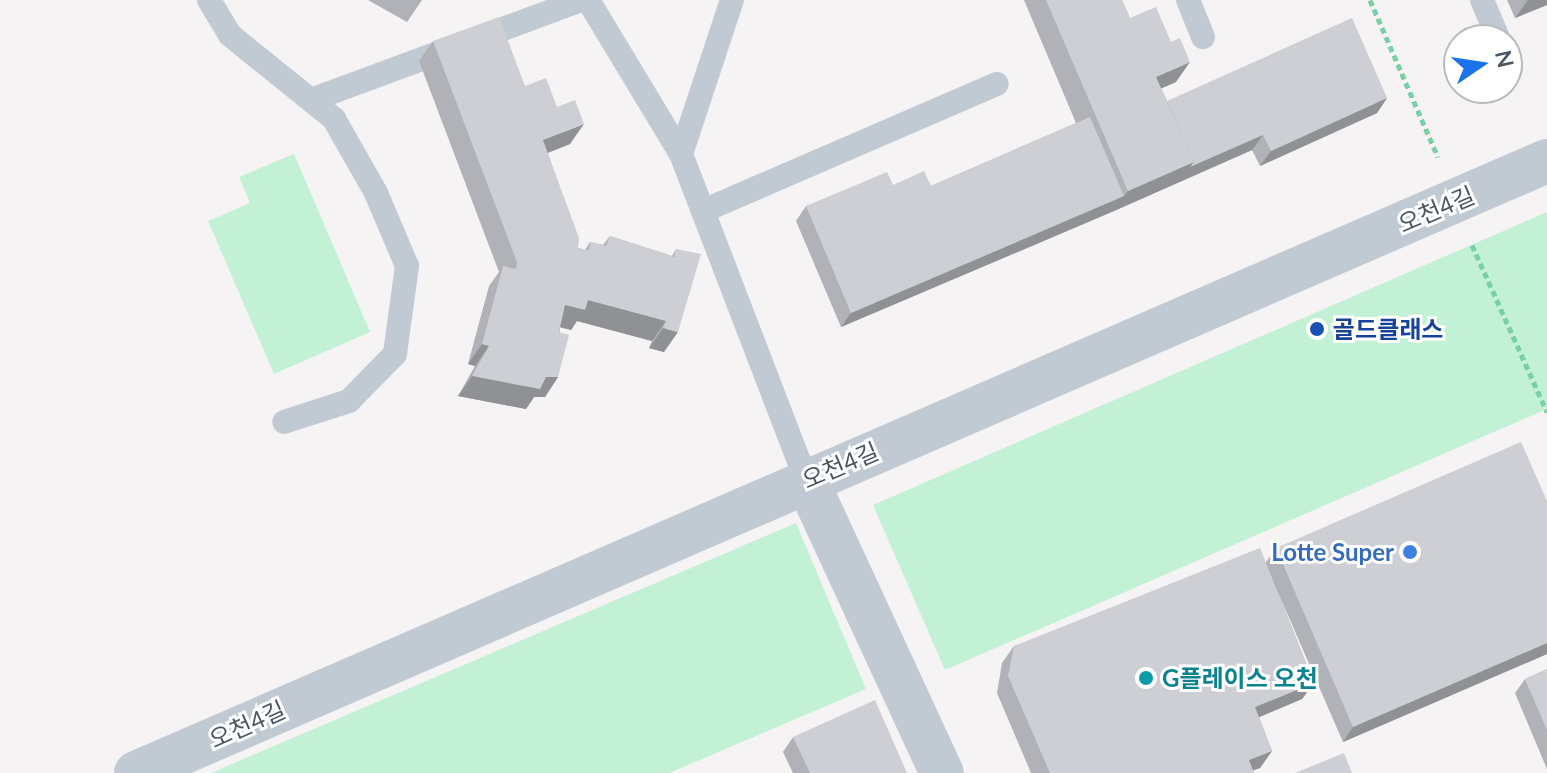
<!DOCTYPE html>
<meta charset="utf-8">
<style>
body{margin:0}
#map{position:relative;width:1547px;height:773px;overflow:hidden;background:#f5f3f3;font-family:Lato,"Noto Sans KR",sans-serif}
div>[style]{position:absolute}
[style*='--x']{left:calc(var(--x)*1px);top:calc(var(--y)*1px);width:calc(var(--w)*1px);rotate:calc(var(--a)*1deg)}
.green>*{inset:0;background:#c3f1d5}
.path>*{height:5px;margin-top:-2.5px;transform-origin:0;background:repeating-linear-gradient(90deg,#7ad0a6 0 6px,transparent 0 10px)}
.service>*{height:24px;margin:-12px;padding:0 12px;transform-origin:12px;border-radius:12px;background:#c1cad2}
.minor>*{height:44px;margin:-22px;padding:0 22px;transform-origin:22px;border-radius:22px;background:#c1cad2}
.tertiary>*{height:44px;margin:-22px;padding:0 22px;transform-origin:22px;border-radius:22px;background:#c1cad2}
.wall>*{inset:0;background:#b0b2b7}
.shaded-wall>*{inset:0;background:#909195}
.building>*{inset:0;background:#cdcfd5}
.dots>*{width:22px;height:22px;translate:-50% -50%;box-sizing:border-box;border:4px solid #fff;border-radius:50%}
span{translate:-50% -50%;white-space:nowrap;text-align:center;line-height:1.15;-webkit-text-stroke:6px #fff;paint-order:stroke}
.street-label{font-size:24px;color:#4a5661}
.transit-label{font-size:24px;color:#164399;font-weight:700}
.left{translate:0 -50%;text-align:left}
.shop-label{font-size:24px;color:#366cbe;font-weight:700}
.right{translate:-100% -50%;text-align:right}
.culture-label{font-size:24px;color:#0d838f;font-weight:700}
.north{position:absolute;left:1443px;top:24px;width:80px;height:80px;box-sizing:border-box;background:#fff;border:2px solid #b7bbc0;border-radius:50%;rotate:77deg;font-size:22px;font-weight:700;line-height:32px;text-align:center;color:#4a5661}
.north::after{content:'';display:block;margin:auto;width:28px;height:36px;background:#1a73e8;clip-path:polygon(50% 0,100% 100%,50% 72%,0 100%)}
</style>
<div id="map">
<div class="green">
<div style="clip-path:polygon(294px 154px,370px 332px,274px 374px,208px 221px,250px 203px,239px 177px)"></div>
<div style="clip-path:polygon(1547px 212px,1547px 409px,945px 670px,873px 505px)"></div>
<div style="clip-path:polygon(796px 523px,866px 689px,669px 773px,211px 773px)"></div>
</div>
<div class="path">
<div style="--x:1370;--y:0;--w:171;--a:66.6"></div>
<div style="--x:1472;--y:245;--w:183;--a:65.8"></div>
</div>
<div class="service">
<div style="--x:209;--y:0;--w:41;--a:59"></div>
<div style="--x:230;--y:35;--w:134;--a:38.9"></div>
<div style="--x:334;--y:119;--w:85;--a:60.4"></div>
<div style="--x:376;--y:193;--w:79;--a:67"></div>
<div style="--x:407;--y:266;--w:89;--a:97.8"></div>
<div style="--x:395;--y:354;--w:66;--a:134.4"></div>
<div style="--x:349;--y:401;--w:68;--a:162.1"></div>
<div style="--x:588;--y:0;--w:180;--a:58.9"></div>
<div style="--x:681;--y:154;--w:348;--a:69"></div>
<div style="--x:1188;--y:0;--w:40;--a:68"></div>
<div style="--x:1482;--y:0;--w:43;--a:67"></div>
<div style="--x:1507;--y:59;--w:10;--a:66"></div>
<div style="--x:311;--y:100;--w:288;--a:-20.3"></div>
<div style="--x:681;--y:154;--w:162;--a:-71.7"></div>
<div style="--x:703;--y:211;--w:320;--a:-23.4"></div>
</div>
<div class="minor">
<div style="--x:806;--y:479;--w:324;--a:65.2"></div>
</div>
<div class="tertiary">
<div style="--x:136;--y:773;--w:1538;--a:-23.45"></div>
</div>
<div class="wall">
<div style="clip-path:polygon(368px 0,422px 0,407px 22px)"></div>
<div style="clip-path:polygon(1024px 0,1122px 0,1130px 18px,1176px 82px,1161px 88px,1167px 101px,1387px 98px,1377px 113px,1260px 166px,1252px 150px,1114px 211px,841px 327px,796px 221px,806px 206px,893px 185px,931px 186px,1076px 123px)"></div>
<div style="clip-path:polygon(1507px 0,1547px 0,1547px 5px,1515px 18px)"></div>
<div style="clip-path:polygon(433px 41px,525px 86px,570px 144px,548px 153px,578px 248px,585px 250px,590px 242px,603px 245px,610px 236px,672px 256px,676px 249px,664px 352px,649px 348px,652px 341px,577px 321px,571px 330px,560px 327px,558px 377px,545px 397px,534px 397px,526px 409px,458px 396px,475px 366px,468px 364px,489px 286px,499px 272px,419px 61px)"></div>
<div style="clip-path:polygon(1547px 501px,1547px 654px,1343px 742px,1277px 590px,1314px 683px,1302px 699px,1259px 717px,1272px 751px,1260px 768px,1253px 770px,1254px 773px,1031px 773px,997px 693px,1002px 663px,1014px 646px,1266px 562px,1276px 548px)"></div>
<div style="clip-path:polygon(1547px 669px,1547px 769px,1515px 693px,1525px 679px)"></div>
<div style="clip-path:polygon(793px 737px,907px 773px,793px 773px,783px 752px)"></div>
</div>
<div class="shaded-wall">
<div style="clip-path:polygon(1528px 0,1547px 0,1547px 5px,1515px 18px)"></div>
<div style="clip-path:polygon(1190px 62px,1176px 82px,1142px 97px,1156px 77px)"></div>
<div style="clip-path:polygon(1387px 98px,1377px 113px,1260px 166px,1271px 151px)"></div>
<div style="clip-path:polygon(584px 124px,570px 144px,529px 160px,543px 140px)"></div>
<div style="clip-path:polygon(1263px 135px,1252px 150px,1114px 211px,841px 327px,851px 313px,1124px 196px,1128px 191px,1194px 162px)"></div>
<div style="clip-path:polygon(588px 300px,666px 321px,652px 341px,577px 321px,571px 330px,551px 325px,565px 305px)"></div>
<div style="clip-path:polygon(663px 328px,678px 332px,664px 352px,649px 348px)"></div>
<div style="clip-path:polygon(482px 344px,489px 346px,475px 366px,468px 364px)"></div>
<div style="clip-path:polygon(472px 376px,546px 377px,558px 377px,545px 397px,534px 397px,526px 409px,458px 396px)"></div>
<div style="clip-path:polygon(1547px 643px,1547px 654px,1343px 742px,1353px 727px)"></div>
<div style="clip-path:polygon(1314px 683px,1302px 699px,1243px 724px,1255px 707px)"></div>
<div style="clip-path:polygon(1272px 751px,1260px 768px,1246px 773px,1249px 760px)"></div>
</div>
<div class="building">
<div style="clip-path:polygon(1046px 0,1122px 0,1130px 18px,1156px 7px,1171px 42px,1180px 38px,1190px 62px,1156px 77px,1194px 162px,1128px 191px)"></div>
<div style="clip-path:polygon(499px 17px,525px 86px,546px 78px,557px 107px,575px 100px,584px 124px,543px 140px,579px 238px,517px 262px,433px 41px)"></div>
<div style="clip-path:polygon(1352px 18px,1387px 98px,1271px 151px,1263px 135px,1190px 167px,1194px 162px,1167px 101px)"></div>
<div style="clip-path:polygon(1090px 117px,1124px 196px,851px 313px,806px 206px,887px 172px,893px 185px,924px 171px,931px 186px)"></div>
<div style="clip-path:polygon(610px 236px,674px 257px,676px 249px,701px 254px,678px 332px,663px 328px,666px 321px,588px 300px,585px 310px,565px 305px,559px 332px,569px 335px,558px 377px,546px 377px,540px 389px,472px 376px,489px 346px,482px 344px,503px 266px,516px 269px,517px 262px,579px 238px,578px 248px,589px 250px,590px 242px,606px 246px)"></div>
<div style="clip-path:polygon(1521px 442px,1547px 501px,1547px 643px,1353px 727px,1276px 548px)"></div>
<div style="clip-path:polygon(1260px 548px,1314px 683px,1255px 707px,1272px 751px,1249px 760px,1254px 773px,1050px 773px,1008px 676px,1014px 646px)"></div>
<div style="clip-path:polygon(1547px 669px,1547px 730px,1525px 679px)"></div>
<div style="clip-path:polygon(875px 700px,907px 773px,810px 773px,793px 737px)"></div>
<div style="clip-path:polygon(1344px 753px,1352px 773px,1295px 773px)"></div>
</div>
<div class="dots">
<div style="left:1317px;top:329px;background:#1a4fb4"></div>
<div style="left:1410px;top:552px;background:#3f7fe0"></div>
<div style="left:1146px;top:678px;background:#0f9aa8"></div>
</div>
<div class="street-label">
<span style="left:1436px;top:209px;rotate:-23deg">오천4길</span>
<span style="left:840px;top:465px;rotate:-23deg">오천4길</span>
<span style="left:247px;top:724px;rotate:-24deg">오천4길</span>
</div>
<div class="transit-label">
<span class="left" style="left:1333px;top:329px">골드클래스</span>
</div>
<div class="shop-label">
<span class="right" style="left:1394px;top:552px">Lotte Super</span>
</div>
<div class="culture-label">
<span class="left" style="left:1162px;top:678px">G플레이스 오천</span>
</div>
<div class="north">N</div>
</div>
